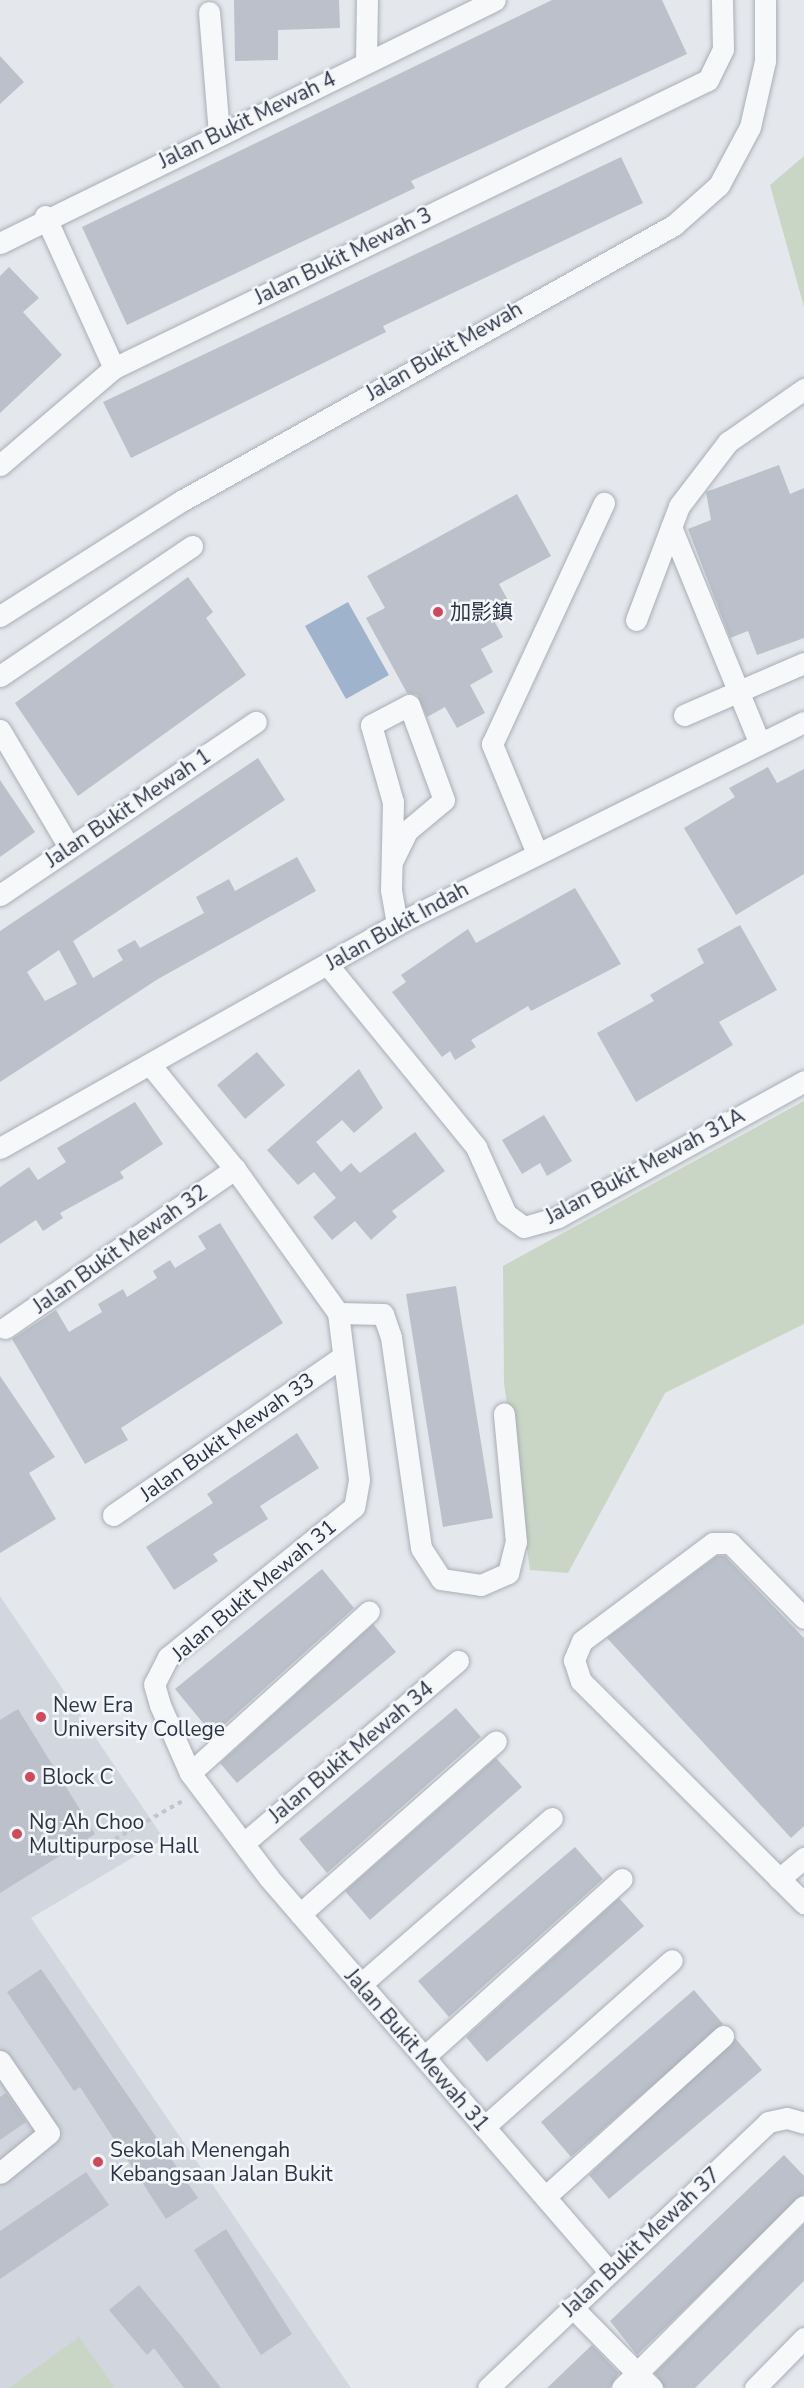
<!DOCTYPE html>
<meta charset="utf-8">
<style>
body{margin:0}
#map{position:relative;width:804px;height:2388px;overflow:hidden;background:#e4e7ec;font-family:"Nunito Sans","Noto Sans SC",sans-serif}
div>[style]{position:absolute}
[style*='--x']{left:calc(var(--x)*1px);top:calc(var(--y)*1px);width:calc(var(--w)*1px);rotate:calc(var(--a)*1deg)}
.built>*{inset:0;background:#d2d6de}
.green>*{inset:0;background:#c9d6c5}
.water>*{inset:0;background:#9fb4cc}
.building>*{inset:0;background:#bbc0ca}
.path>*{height:4px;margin-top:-2px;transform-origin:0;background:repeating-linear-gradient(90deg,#c2c5cb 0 4.5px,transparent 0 9px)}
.roads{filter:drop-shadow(0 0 2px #a9aeb7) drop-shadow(0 0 2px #a9aeb7)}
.minor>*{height:21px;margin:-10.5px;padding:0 10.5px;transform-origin:10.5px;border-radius:10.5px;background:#f7f8fa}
.dots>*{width:16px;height:16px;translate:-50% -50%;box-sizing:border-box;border:3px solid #f4f6f9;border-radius:50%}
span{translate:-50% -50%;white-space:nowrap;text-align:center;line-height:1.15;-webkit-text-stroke:5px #f4f6f9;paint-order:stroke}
.street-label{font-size:21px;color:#2b3445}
.poi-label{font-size:21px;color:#2b3445}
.left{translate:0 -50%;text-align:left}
</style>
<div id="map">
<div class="built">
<div style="clip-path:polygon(0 1596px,164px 1839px,31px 1918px,351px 2388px,0 2388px)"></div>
</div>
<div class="green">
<div style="clip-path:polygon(804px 156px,804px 307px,770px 185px)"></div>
<div style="clip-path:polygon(804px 1101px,804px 1324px,665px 1393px,568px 1573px,530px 1570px,504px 1383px,503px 1266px)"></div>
<div style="clip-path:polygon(79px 2337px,115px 2388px,9px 2388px)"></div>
</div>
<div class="water">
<div style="clip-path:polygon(348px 602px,389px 675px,346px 699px,305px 626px)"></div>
</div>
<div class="building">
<div style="clip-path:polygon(234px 0,339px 0,340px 28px,278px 30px,278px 60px,235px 61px)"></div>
<div style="clip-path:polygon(552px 0,662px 0,687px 54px,411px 181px,415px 188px,127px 325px,82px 227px)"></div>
<div style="clip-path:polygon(0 56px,24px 82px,0 104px)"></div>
<div style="clip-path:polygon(621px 157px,643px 203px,383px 326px,386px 332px,131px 458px,103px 402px)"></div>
<div style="clip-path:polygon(9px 267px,39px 298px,23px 312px,62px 355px,0 413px,0 276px)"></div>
<div style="clip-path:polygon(779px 465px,790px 494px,804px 488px,804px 638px,757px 655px,748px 631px,730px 638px,688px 529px,711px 520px,706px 492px)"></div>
<div style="clip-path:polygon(517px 494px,551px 556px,499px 584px,510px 604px,491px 615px,503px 637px,481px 649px,493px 672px,470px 685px,485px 713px,457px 728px,445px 707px,427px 717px,417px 695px,407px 693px,366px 618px,385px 608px,367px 576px)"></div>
<div style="clip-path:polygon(188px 577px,213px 612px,206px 618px,246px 675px,78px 796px,15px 703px)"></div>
<div style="clip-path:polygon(evenodd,258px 758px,285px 800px,73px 941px,93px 978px,123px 960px,117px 950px,135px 940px,140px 948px,204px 913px,196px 897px,229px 879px,235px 891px,297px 857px,316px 891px,158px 979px,0 1082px,0 931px,258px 758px,59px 950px,77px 984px,45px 1001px,27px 972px,59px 950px)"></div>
<div style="clip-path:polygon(768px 767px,777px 783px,804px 769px,804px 874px,736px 915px,684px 828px,735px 797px,729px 788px)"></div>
<div style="clip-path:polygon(0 780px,35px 832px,0 857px)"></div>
<div style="clip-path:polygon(575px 888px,621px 964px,531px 1011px,528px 1006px,471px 1040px,476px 1047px,455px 1060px,450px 1051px,442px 1057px,392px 992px,406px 982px,401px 975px,468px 929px,476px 943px)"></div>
<div style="clip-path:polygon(740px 925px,777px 990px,719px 1022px,733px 1045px,636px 1102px,597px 1033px,654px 1001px,650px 995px,704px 963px,697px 949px)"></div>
<div style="clip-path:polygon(257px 1052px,285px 1085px,245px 1119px,217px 1085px)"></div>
<div style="clip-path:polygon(359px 1069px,383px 1108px,354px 1133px,342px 1120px,316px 1142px,341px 1172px,351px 1163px,360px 1173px,415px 1132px,445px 1171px,392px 1211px,397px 1217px,371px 1240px,355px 1221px,332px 1240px,313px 1217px,336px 1198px,314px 1172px,298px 1185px,267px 1150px)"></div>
<div style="clip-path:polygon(135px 1102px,163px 1144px,120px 1172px,124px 1178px,60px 1213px,63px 1218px,43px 1231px,36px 1220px,0 1244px,0 1187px,29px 1167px,38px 1180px,66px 1162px,57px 1148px)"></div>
<div style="clip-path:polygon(544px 1115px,572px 1161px,547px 1176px,540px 1163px,522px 1174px,502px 1140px)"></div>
<div style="clip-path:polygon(220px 1223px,283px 1323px,121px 1428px,128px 1440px,85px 1464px,12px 1339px,56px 1310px,69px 1332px,102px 1312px,98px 1304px,123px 1289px,127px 1297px,157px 1278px,153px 1271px,170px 1260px,175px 1268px,206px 1249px,198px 1236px)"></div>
<div style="clip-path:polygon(456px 1286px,493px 1518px,443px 1527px,406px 1294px)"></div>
<div style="clip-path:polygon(0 1376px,55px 1457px,29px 1473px,56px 1519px,0 1553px)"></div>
<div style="clip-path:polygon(297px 1433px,319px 1468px,260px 1506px,268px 1519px,213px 1554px,218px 1561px,174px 1590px,146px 1547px,213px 1503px,207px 1494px)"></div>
<div style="clip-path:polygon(717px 1556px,725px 1556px,804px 1638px,804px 1826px,791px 1838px,607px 1638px)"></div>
<div style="clip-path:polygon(322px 1569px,354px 1608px,204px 1743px,213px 1735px,175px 1689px)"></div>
<div style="clip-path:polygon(373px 1624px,396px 1652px,237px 1783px,220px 1763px)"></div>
<div style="clip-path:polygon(456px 1708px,481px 1737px,327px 1873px,299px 1839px)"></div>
<div style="clip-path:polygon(18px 1709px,95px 1834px,0 1893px,0 1720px)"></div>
<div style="clip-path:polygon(496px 1758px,522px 1787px,370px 1920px,345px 1891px)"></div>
<div style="clip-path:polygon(575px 1847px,603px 1879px,449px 2017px,418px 1981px)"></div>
<div style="clip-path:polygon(619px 1898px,644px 1926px,487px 2062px,466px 2037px)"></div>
<div style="clip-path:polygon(41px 1969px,198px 2198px,166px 2219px,80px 2087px,74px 2091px,7px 1992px)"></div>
<div style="clip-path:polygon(694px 1990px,723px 2024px,571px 2157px,541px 2122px)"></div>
<div style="clip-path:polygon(735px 2038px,762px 2070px,609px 2199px,589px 2175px)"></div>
<div style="clip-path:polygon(6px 2093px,26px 2122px,0 2140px,0 2097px)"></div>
<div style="clip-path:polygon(784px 2155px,804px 2176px,804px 2194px,637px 2355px,610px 2321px)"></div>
<div style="clip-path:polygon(86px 2172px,109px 2205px,0 2279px,0 2231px)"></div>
<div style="clip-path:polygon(804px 2224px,804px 2281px,695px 2388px,664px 2388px,655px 2373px)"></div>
<div style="clip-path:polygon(226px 2229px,292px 2334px,261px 2355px,194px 2250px)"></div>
<div style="clip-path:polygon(139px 2285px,181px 2336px,221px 2388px,184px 2388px,154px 2348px,147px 2355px,109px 2310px)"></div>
<div style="clip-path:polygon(592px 2345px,619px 2373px,610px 2388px,547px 2388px)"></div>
</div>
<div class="path">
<div style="--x:115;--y:1839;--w:81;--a:-29.4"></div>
</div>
<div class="roads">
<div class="minor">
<div style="--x:209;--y:12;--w:122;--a:85.3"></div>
<div style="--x:366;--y:62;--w:62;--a:-89.1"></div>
<div style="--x:45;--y:216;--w:167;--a:65.6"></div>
<div style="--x:0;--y:243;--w:551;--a:-26.15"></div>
<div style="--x:0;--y:465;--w:150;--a:-40.4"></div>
<div style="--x:114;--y:368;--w:660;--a:-25.87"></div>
<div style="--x:708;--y:80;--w:34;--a:-64"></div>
<div style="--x:723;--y:49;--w:49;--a:-91.2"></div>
<div style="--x:671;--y:527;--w:232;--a:67.7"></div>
<div style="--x:0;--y:616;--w:217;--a:-32.4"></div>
<div style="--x:183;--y:500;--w:563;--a:-29.25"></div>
<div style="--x:674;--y:225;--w:60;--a:-41.6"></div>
<div style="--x:719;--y:185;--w:66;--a:-61.9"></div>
<div style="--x:750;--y:127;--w:68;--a:-77.2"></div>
<div style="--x:765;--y:61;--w:61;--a:-90"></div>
<div style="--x:636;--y:620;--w:122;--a:-69.3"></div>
<div style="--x:679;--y:506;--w:81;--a:-52.6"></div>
<div style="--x:728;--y:442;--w:93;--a:-34.9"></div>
<div style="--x:0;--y:676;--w:232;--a:-34.1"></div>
<div style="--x:684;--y:715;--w:131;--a:-23.4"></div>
<div style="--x:0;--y:730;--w:136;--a:59.5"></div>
<div style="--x:536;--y:851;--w:116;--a:-112.4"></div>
<div style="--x:492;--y:744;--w:266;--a:-65.1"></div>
<div style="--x:392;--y:862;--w:34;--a:-64"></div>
<div style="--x:407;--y:831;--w:48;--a:-40"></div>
<div style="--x:444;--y:800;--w:101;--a:-110.2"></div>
<div style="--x:409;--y:705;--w:43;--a:152.2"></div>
<div style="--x:371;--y:725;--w:80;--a:74.1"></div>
<div style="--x:393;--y:802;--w:88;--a:91.3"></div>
<div style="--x:391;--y:890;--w:35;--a:80"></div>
<div style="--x:0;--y:895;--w:309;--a:-34.1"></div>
<div style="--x:327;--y:964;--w:236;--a:50.8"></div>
<div style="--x:476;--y:1147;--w:73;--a:65.9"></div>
<div style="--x:506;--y:1214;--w:22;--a:36"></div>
<div style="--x:524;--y:1227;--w:35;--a:-16"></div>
<div style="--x:558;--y:1217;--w:281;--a:-28.9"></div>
<div style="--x:152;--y:1067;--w:132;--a:50.9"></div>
<div style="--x:235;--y:1169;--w:177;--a:54.4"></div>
<div style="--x:338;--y:1313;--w:168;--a:82.8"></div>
<div style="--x:359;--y:1480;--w:27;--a:100"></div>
<div style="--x:354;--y:1507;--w:239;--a:141.1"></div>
<div style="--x:168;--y:1657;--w:30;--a:117"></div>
<div style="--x:154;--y:1684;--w:22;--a:74"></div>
<div style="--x:160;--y:1705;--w:74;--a:66.2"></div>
<div style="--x:190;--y:1773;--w:131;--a:53"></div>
<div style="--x:269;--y:1878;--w:520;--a:49.14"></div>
<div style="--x:0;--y:1148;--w:456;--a:-29.4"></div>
<div style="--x:397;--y:924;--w:454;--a:-26.4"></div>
<div style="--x:338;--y:1313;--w:45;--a:1.3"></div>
<div style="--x:383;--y:1314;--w:24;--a:71"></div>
<div style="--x:391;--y:1337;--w:213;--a:81.9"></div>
<div style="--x:421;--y:1548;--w:37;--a:57"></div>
<div style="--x:441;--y:1579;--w:40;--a:8.5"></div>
<div style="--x:481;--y:1585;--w:30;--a:-24"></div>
<div style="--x:508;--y:1573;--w:32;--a:-76"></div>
<div style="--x:516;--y:1542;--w:129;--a:-95.4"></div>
<div style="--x:5;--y:1328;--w:280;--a:-34.7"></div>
<div style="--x:113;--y:1515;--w:277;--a:-34.6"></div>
<div style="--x:804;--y:1618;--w:105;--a:-134.6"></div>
<div style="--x:730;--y:1543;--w:17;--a:180"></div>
<div style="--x:713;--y:1543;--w:164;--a:143.2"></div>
<div style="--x:582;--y:1641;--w:21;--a:113"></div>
<div style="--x:574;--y:1660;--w:22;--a:72"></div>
<div style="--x:581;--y:1681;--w:315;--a:44.9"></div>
<div style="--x:190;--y:1773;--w:241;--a:-42.1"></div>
<div style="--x:244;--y:1843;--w:281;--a:-40.4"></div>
<div style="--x:779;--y:1879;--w:33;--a:-40"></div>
<div style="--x:300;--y:1914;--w:261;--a:-41.4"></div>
<div style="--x:361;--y:1984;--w:253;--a:-41"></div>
<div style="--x:424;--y:2057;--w:266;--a:-42"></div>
<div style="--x:0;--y:2061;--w:87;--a:55.8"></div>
<div style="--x:49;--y:2133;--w:63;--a:140.8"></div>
<div style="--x:484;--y:2127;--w:251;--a:-41.6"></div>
<div style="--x:545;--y:2197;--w:240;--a:-42.1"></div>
<div style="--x:572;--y:2307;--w:114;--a:45.4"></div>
<div style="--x:488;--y:2388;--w:386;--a:-43.5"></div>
<div style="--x:768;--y:2122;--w:19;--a:-12"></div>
<div style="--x:787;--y:2118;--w:18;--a:16"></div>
<div style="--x:622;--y:2388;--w:257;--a:-45"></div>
<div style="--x:755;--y:2388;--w:70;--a:-45.6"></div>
</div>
</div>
<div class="dots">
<div style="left:438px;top:612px;background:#d1495b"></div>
<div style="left:41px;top:1717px;background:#d1495b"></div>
<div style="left:30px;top:1777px;background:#d1495b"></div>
<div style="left:17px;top:1834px;background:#d1495b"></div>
<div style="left:98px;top:2162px;background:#d1495b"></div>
</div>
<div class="street-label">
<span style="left:247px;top:120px;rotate:-26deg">Jalan Bukit Mewah 4</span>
<span style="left:343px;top:256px;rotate:-26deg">Jalan Bukit Mewah 3</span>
<span style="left:444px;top:351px;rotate:-30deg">Jalan Bukit Mewah</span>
<span style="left:128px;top:808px;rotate:-34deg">Jalan Bukit Mewah 1</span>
<span style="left:397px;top:926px;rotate:-29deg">Jalan Bukit Indah</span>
<span style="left:645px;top:1166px;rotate:-28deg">Jalan Bukit Mewah 31A</span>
<span style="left:120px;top:1249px;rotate:-35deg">Jalan Bukit Mewah 32</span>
<span style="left:227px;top:1437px;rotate:-35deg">Jalan Bukit Mewah 33</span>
<span style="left:254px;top:1590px;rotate:-40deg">Jalan Bukit Mewah 31</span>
<span style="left:351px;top:1752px;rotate:-40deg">Jalan Bukit Mewah 34</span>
<span style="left:417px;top:2050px;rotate:49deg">Jalan Bukit Mewah 31</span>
<span style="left:641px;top:2242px;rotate:-43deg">Jalan Bukit Mewah 37</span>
</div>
<div class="poi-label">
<span class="left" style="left:450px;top:612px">加影鎮</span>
<span class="left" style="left:53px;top:1717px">New Era<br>University College</span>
<span class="left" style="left:42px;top:1777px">Block C</span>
<span class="left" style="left:29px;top:1834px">Ng Ah Choo<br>Multipurpose Hall</span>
<span class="left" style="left:110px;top:2162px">Sekolah Menengah<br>Kebangsaan Jalan Bukit</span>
</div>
</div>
